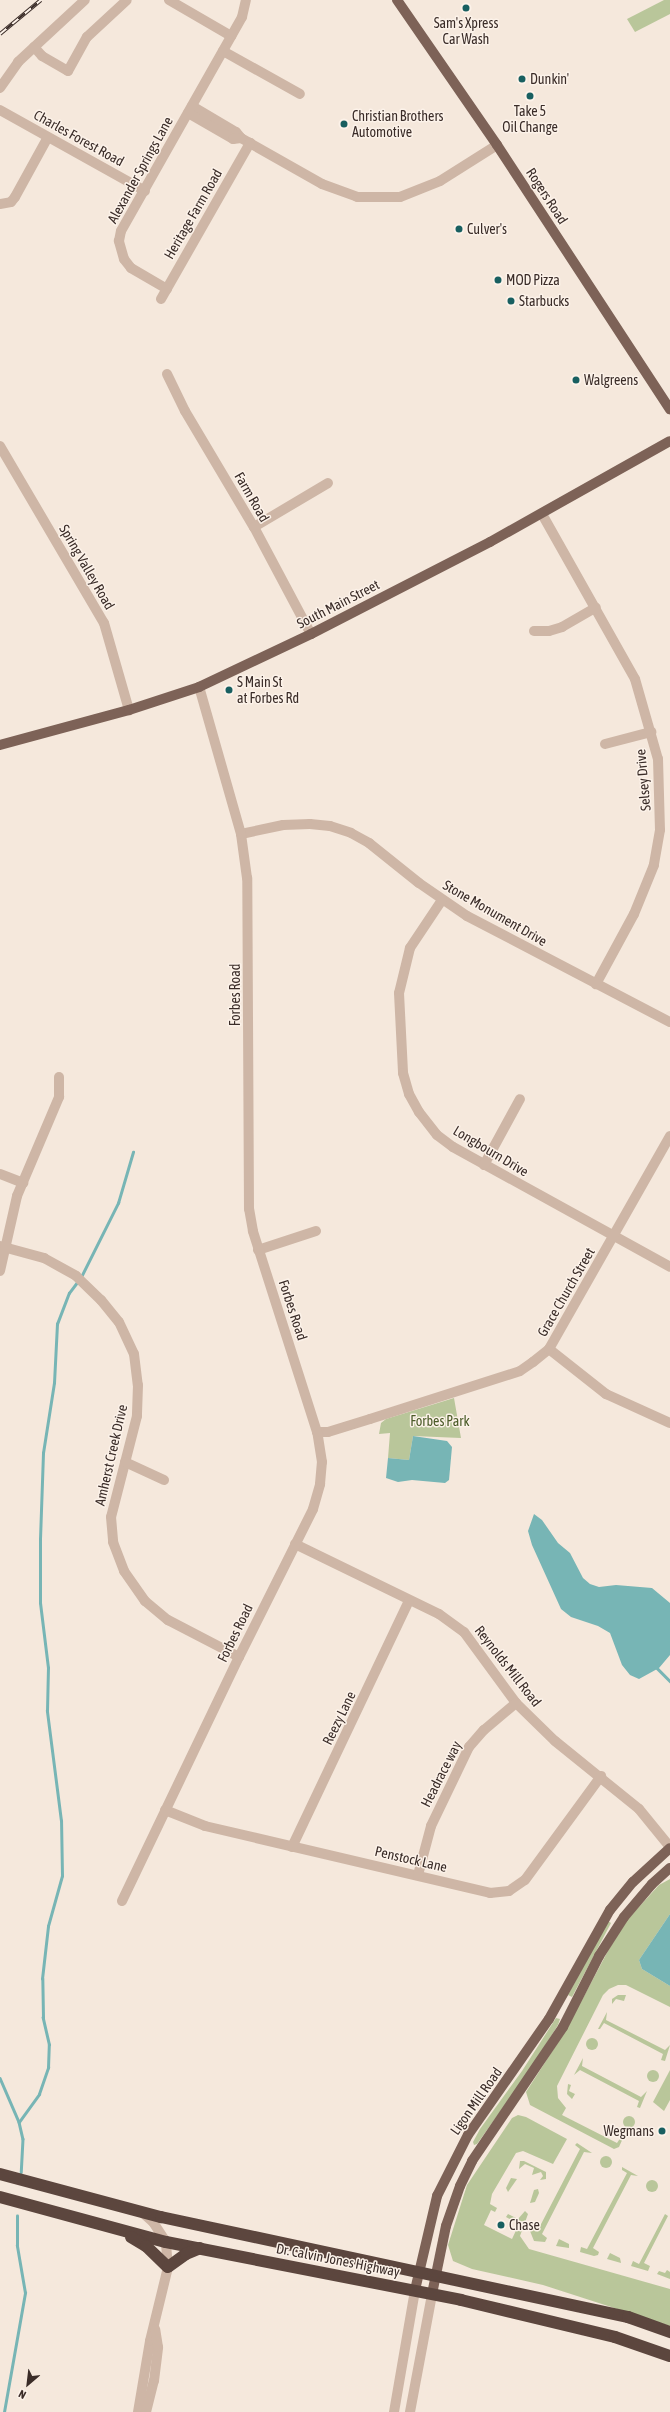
<!DOCTYPE html>
<style>
body{margin:0}
#map{position:relative;width:670px;height:2412px;overflow:hidden;background:#f5e8dc;font-family:"Asap Condensed",sans-serif}
div>[style]{position:absolute}
[style*='--x']{left:calc(var(--x)*1px);top:calc(var(--y)*1px);width:calc(var(--w)*1px);rotate:calc(var(--a)*1deg)}
.green>*{inset:0;background:#b9c69a}
.round{border-radius:50%}
.water>*{inset:0;background:#77b5b5}
.stream>*{height:2.5px;margin:-1.25px;padding:0 1.25px;transform-origin:1.25px;border-radius:1.25px;background:#77b5b5}
.minor>*{height:10px;margin:-5px;padding:0 5px;transform-origin:5px;border-radius:5px;background:#ceb6a6}
.major>*{height:10px;margin:-5px;padding:0 5px;transform-origin:5px;border-radius:5px;background:#7d6257}
.highway>*{height:12px;margin:-6px;padding:0 6px;transform-origin:6px;border-radius:6px;background:#5c463e}
.rail>*{height:4px;margin-top:-2px;transform-origin:0;background:repeating-linear-gradient(90deg,#fcf2e9 0 8px,#3a2c28 0 16px);box-sizing:border-box;border-block:1px solid #3a2c28}
.dots>*{width:11px;height:11px;translate:-50% -50%;box-sizing:border-box;border:2px solid #fcf2e9;border-radius:50%}
span{translate:-50% -50%;white-space:nowrap;text-align:center;line-height:1.15;-webkit-text-stroke:3px #fcf2e9;paint-order:stroke}
.poi-label{font-size:14px;color:#3a2c28}
.left{translate:0 -50%;text-align:left}
.right{translate:-100% -50%;text-align:right}
.street-label{font-size:14px;color:#3a2c28}
.park-label{font-size:14px;color:#4b5b28}
.north{position:absolute;left:8px;top:2364px;width:40px;height:40px;-webkit-text-stroke:3px #fcf2e9;paint-order:stroke;rotate:208deg;font-size:11px;font-weight:700;line-height:16px;text-align:center;color:#3a2c28}
.north::after{content:'';display:block;margin:auto;width:14px;height:18px;background:#3a2c28;clip-path:polygon(50% 0,100% 100%,50% 72%,0 100%)}
</style>
<div id="map">
<div class="green">
<div style="clip-path:polygon(664px 0,670px 0,670px 14px,635px 32px,627px 19px)"></div>
<div style="clip-path:polygon(454px 1398px,461px 1438px,413px 1436px,409px 1460px,388px 1458px,390px 1433px,379px 1434px,381px 1423px,386px 1419px)"></div>
<div style="clip-path:polygon(670px 1879px,670px 1914px,639px 1960px,642px 1969px,670px 1986px,670px 2007px,626px 1985px,618px 1985px,609px 1989px,603px 1995px,557px 2086px,558px 2098px,566px 2108px,562px 2115px,617px 2143px,621px 2137px,623px 2138px,619px 2147px,614px 2149px,530px 2105px,526px 2092px,566px 2030px,609px 1949px,628px 1919px,659px 1885px)"></div>
<div style="clip-path:polygon(608px 1921px,611px 1923px,572px 1997px,568px 1995px)"></div>
<div style="clip-path:polygon(618px 1995px,626px 1995px,624px 2001px,616px 1999px,612px 2004px,612px 1999px)"></div>
<div style="clip-path:polygon(607px 2012px,606px 2020px,665px 2050px,670px 2045px,665px 2061px,661px 2060px,663px 2054px,604px 2023px,600px 2029px,598px 2029px)"></div>
<div style="clip-path:polygon(556px 2018px,560px 2019px,558px 2025px,527px 2074px,477px 2144px,474px 2145px,473px 2142px,480px 2129px,522px 2071px)"></div>
<div class="round" style="left:586px;top:2038px;width:12px;height:12px"></div>
<div style="clip-path:polygon(583px 2058px,582px 2066px,641px 2097px,647px 2091px,640px 2108px,637px 2107px,639px 2101px,580px 2070px,574px 2075px)"></div>
<div style="clip-path:polygon(670px 2070px,670px 2100px,664px 2111px,653px 2102px)"></div>
<div class="round" style="left:647px;top:2070px;width:12px;height:12px"></div>
<div style="clip-path:polygon(568px 2084px,571px 2085px,569px 2091px,575px 2094px,572px 2099px,567px 2094px)"></div>
<div style="clip-path:polygon(518px 2115px,526px 2117px,567px 2139px,553px 2164px,523px 2151px,516px 2153px,492px 2194px,490px 2204px,497px 2208px,495px 2212px,491px 2210px,484px 2225px,512px 2239px,519px 2224px,506px 2217px,508px 2214px,518px 2219px,525px 2211px,528px 2214px,520px 2236px,529px 2249px,670px 2289px,670px 2326px,543px 2285px,472px 2269px,453px 2261px,448px 2245px,467px 2185px,512px 2118px)"></div>
<div class="round" style="left:623px;top:2116px;width:12px;height:12px"></div>
<div style="clip-path:polygon(577px 2143px,592px 2153px,584px 2152px,542px 2234px,547px 2238px,545px 2242px,534px 2241px,530px 2231px,533px 2226px,539px 2228px,580px 2149px,575px 2145px)"></div>
<div class="round" style="left:600px;top:2156px;width:12px;height:12px"></div>
<div style="clip-path:polygon(520px 2161px,524px 2161px,546px 2172px,546px 2179px,540px 2180px,543px 2176px,541px 2172px,532px 2175px,534px 2168px,525px 2164px,519px 2169px)"></div>
<div style="clip-path:polygon(622px 2167px,638px 2176px,631px 2175px,593px 2248px,599px 2252px,598px 2255px,594px 2256px,580px 2252px,581px 2247px,587px 2249px,627px 2173px,622px 2170px)"></div>
<div style="clip-path:polygon(511px 2178px,517px 2179px,508px 2192px,506px 2188px)"></div>
<div class="round" style="left:646px;top:2180px;width:12px;height:12px"></div>
<div style="clip-path:polygon(538px 2189px,539px 2193px,535px 2202px,530px 2203px,534px 2190px)"></div>
<div style="clip-path:polygon(665px 2214px,668px 2216px,644px 2263px,650px 2266px,648px 2271px,631px 2266px,633px 2261px,639px 2264px)"></div>
<div style="clip-path:polygon(559px 2239px,569px 2244px,569px 2248px,556px 2246px)"></div>
<div style="clip-path:polygon(610px 2253px,620px 2258px,621px 2263px,607px 2259px)"></div>
<div style="clip-path:polygon(667px 2270px,670px 2272px,670px 2279px,657px 2274px,659px 2271px,665px 2273px)"></div>
</div>
<div class="water">
<div style="clip-path:polygon(413px 1436px,447px 1441px,452px 1447px,449px 1480px,445px 1483px,412px 1480px,398px 1482px,386px 1478px,388px 1458px,409px 1460px)"></div>
<div style="clip-path:polygon(534px 1514px,542px 1520px,558px 1543px,570px 1553px,583px 1578px,590px 1584px,599px 1587px,616px 1585px,652px 1588px,670px 1603px,670px 1655px,659px 1668px,639px 1679px,630px 1675px,622px 1665px,610px 1633px,598px 1626px,571px 1617px,561px 1609px,532px 1545px,528px 1531px)"></div>
<div style="clip-path:polygon(670px 1914px,670px 1986px,642px 1969px,639px 1960px)"></div>
</div>
<div class="stream">
<div style="--x:81;--y:1277;--w:83;--a:-63.4"></div>
<div style="--x:118;--y:1203;--w:53;--a:-73.6"></div>
<div style="--x:656;--y:1667;--w:20;--a:45"></div>
<div style="--x:0;--y:2078;--w:48;--a:66.6"></div>
<div style="--x:19;--y:2122;--w:17;--a:77"></div>
<div style="--x:23;--y:2139;--w:33;--a:93"></div>
<div style="--x:19;--y:2122;--w:34;--a:-54"></div>
<div style="--x:39;--y:2094;--w:28;--a:-71"></div>
<div style="--x:48;--y:2068;--w:23;--a:-88"></div>
<div style="--x:49;--y:2045;--w:28;--a:-103"></div>
<div style="--x:43;--y:2018;--w:39;--a:-91"></div>
<div style="--x:42;--y:1979;--w:53;--a:-83.5"></div>
<div style="--x:48;--y:1926;--w:52;--a:-74.4"></div>
<div style="--x:62;--y:1876;--w:55;--a:-91"></div>
<div style="--x:61;--y:1821;--w:111;--a:-97.3"></div>
<div style="--x:47;--y:1711;--w:43;--a:-88.7"></div>
<div style="--x:48;--y:1668;--w:65;--a:-97"></div>
<div style="--x:40;--y:1603;--w:64;--a:-90"></div>
<div style="--x:40;--y:1539;--w:86;--a:-88"></div>
<div style="--x:43;--y:1453;--w:71;--a:-81.1"></div>
<div style="--x:54;--y:1383;--w:59;--a:-87.1"></div>
<div style="--x:57;--y:1324;--w:33;--a:-69"></div>
<div style="--x:69;--y:1293;--w:15;--a:-53"></div>
<div style="--x:4;--y:2412;--w:121;--a:-80"></div>
<div style="--x:25;--y:2293;--w:48;--a:-99.7"></div>
<div style="--x:17;--y:2246;--w:30;--a:-90"></div>
</div>
<div class="minor">
<div style="--x:169;--y:0;--w:72;--a:30.1"></div>
<div style="--x:34;--y:47;--w:12;--a:48"></div>
<div style="--x:42;--y:56;--w:30;--a:30"></div>
<div style="--x:68;--y:71;--w:39;--a:-61"></div>
<div style="--x:87;--y:37;--w:54;--a:-42.8"></div>
<div style="--x:223;--y:51;--w:88;--a:29.2"></div>
<div style="--x:0;--y:88;--w:32;--a:-55"></div>
<div style="--x:18;--y:62;--w:91;--a:-42.8"></div>
<div style="--x:192;--y:106;--w:51;--a:30.6"></div>
<div style="--x:236;--y:132;--w:8;--a:50"></div>
<div style="--x:241;--y:138;--w:93;--a:29.6"></div>
<div style="--x:322;--y:184;--w:37;--a:20"></div>
<div style="--x:357;--y:197;--w:43;--a:0"></div>
<div style="--x:400;--y:197;--w:43;--a:-21.8"></div>
<div style="--x:440;--y:181;--w:67;--a:-32.3"></div>
<div style="--x:0;--y:110;--w:166;--a:29.2"></div>
<div style="--x:188;--y:113;--w:52;--a:30"></div>
<div style="--x:233;--y:139;--w:8;--a:-7"></div>
<div style="--x:0;--y:204;--w:11;--a:-10"></div>
<div style="--x:11;--y:202;--w:6;--a:-51"></div>
<div style="--x:15;--y:197;--w:68;--a:-61.2"></div>
<div style="--x:167;--y:289;--w:42;--a:-149.7"></div>
<div style="--x:131;--y:268;--w:11;--a:-128"></div>
<div style="--x:124;--y:259;--w:19;--a:-106"></div>
<div style="--x:119;--y:241;--w:10;--a:-79"></div>
<div style="--x:121;--y:231;--w:246;--a:-60.5"></div>
<div style="--x:242;--y:17;--w:17;--a:-77"></div>
<div style="--x:161;--y:299;--w:180;--a:-60.3"></div>
<div style="--x:167;--y:374;--w:41;--a:64.1"></div>
<div style="--x:185;--y:411;--w:135;--a:59.3"></div>
<div style="--x:254;--y:527;--w:121;--a:62"></div>
<div style="--x:0;--y:446;--w:205;--a:59.6"></div>
<div style="--x:104;--y:623;--w:91;--a:74"></div>
<div style="--x:542;--y:514;--w:189;--a:60.6"></div>
<div style="--x:635;--y:679;--w:83;--a:74"></div>
<div style="--x:658;--y:759;--w:71;--a:88.4"></div>
<div style="--x:660;--y:830;--w:36;--a:100"></div>
<div style="--x:654;--y:865;--w:53;--a:112.2"></div>
<div style="--x:634;--y:914;--w:80;--a:118.5"></div>
<div style="--x:254;--y:527;--w:86;--a:-30.7"></div>
<div style="--x:534;--y:631;--w:15;--a:0"></div>
<div style="--x:549;--y:631;--w:14;--a:-17"></div>
<div style="--x:562;--y:627;--w:39;--a:-30"></div>
<div style="--x:605;--y:744;--w:48;--a:-14.6"></div>
<div style="--x:241;--y:834;--w:43;--a:-12.1"></div>
<div style="--x:283;--y:825;--w:27;--a:-2"></div>
<div style="--x:310;--y:824;--w:20;--a:6"></div>
<div style="--x:330;--y:826;--w:22;--a:18"></div>
<div style="--x:351;--y:833;--w:21;--a:29"></div>
<div style="--x:369;--y:843;--w:64;--a:38.7"></div>
<div style="--x:419;--y:883;--w:58;--a:34.5"></div>
<div style="--x:467;--y:916;--w:229;--a:27.6"></div>
<div style="--x:442;--y:900;--w:58;--a:123.7"></div>
<div style="--x:410;--y:948;--w:46;--a:103.7"></div>
<div style="--x:399;--y:993;--w:80;--a:87.1"></div>
<div style="--x:403;--y:1073;--w:22;--a:74"></div>
<div style="--x:409;--y:1094;--w:21;--a:61"></div>
<div style="--x:419;--y:1112;--w:29;--a:52"></div>
<div style="--x:437;--y:1135;--w:20;--a:37"></div>
<div style="--x:453;--y:1147;--w:248;--a:28.9"></div>
<div style="--x:484;--y:1165;--w:75;--a:-61.4"></div>
<div style="--x:0;--y:1174;--w:25;--a:21"></div>
<div style="--x:0;--y:1246;--w:46;--a:15.3"></div>
<div style="--x:44;--y:1258;--w:37;--a:29"></div>
<div style="--x:76;--y:1276;--w:35;--a:44"></div>
<div style="--x:101;--y:1300;--w:28;--a:51"></div>
<div style="--x:119;--y:1322;--w:35;--a:65"></div>
<div style="--x:134;--y:1354;--w:31;--a:83"></div>
<div style="--x:138;--y:1385;--w:31;--a:92"></div>
<div style="--x:137;--y:1416;--w:104;--a:104.4"></div>
<div style="--x:111;--y:1517;--w:25;--a:85"></div>
<div style="--x:113;--y:1542;--w:31;--a:69"></div>
<div style="--x:124;--y:1571;--w:37;--a:55"></div>
<div style="--x:145;--y:1601;--w:30;--a:40"></div>
<div style="--x:168;--y:1620;--w:80;--a:27.5"></div>
<div style="--x:258;--y:1250;--w:61;--a:-18.1"></div>
<div style="--x:0;--y:1271;--w:77;--a:-77.2"></div>
<div style="--x:17;--y:1196;--w:108;--a:-67"></div>
<div style="--x:59;--y:1097;--w:20;--a:-90"></div>
<div style="--x:549;--y:1349;--w:73;--a:38.3"></div>
<div style="--x:606;--y:1394;--w:70;--a:24.4"></div>
<div style="--x:317;--y:1432;--w:11;--a:0"></div>
<div style="--x:328;--y:1432;--w:44;--a:-17.2"></div>
<div style="--x:370;--y:1419;--w:157;--a:-17.7"></div>
<div style="--x:520;--y:1371;--w:16;--a:-35"></div>
<div style="--x:533;--y:1362;--w:21;--a:-39"></div>
<div style="--x:549;--y:1349;--w:245;--a:-60.4"></div>
<div style="--x:125;--y:1462;--w:43;--a:24.8"></div>
<div style="--x:295;--y:1544;--w:160;--a:25.9"></div>
<div style="--x:439;--y:1614;--w:31;--a:36"></div>
<div style="--x:464;--y:1632;--w:88;--a:53.8"></div>
<div style="--x:516;--y:1703;--w:54;--a:44.3"></div>
<div style="--x:555;--y:1741;--w:108;--a:39"></div>
<div style="--x:639;--y:1809;--w:49;--a:50.8"></div>
<div style="--x:165;--y:1810;--w:43;--a:21.8"></div>
<div style="--x:205;--y:1826;--w:293;--a:13.2"></div>
<div style="--x:490;--y:1893;--w:19;--a:-6"></div>
<div style="--x:509;--y:1891;--w:19;--a:-35"></div>
<div style="--x:525;--y:1880;--w:129;--a:-53.8"></div>
<div style="--x:292;--y:1847;--w:272;--a:-64.6"></div>
<div style="--x:418;--y:1875;--w:51;--a:-75.1"></div>
<div style="--x:431;--y:1826;--w:88;--a:-64.3"></div>
<div style="--x:469;--y:1747;--w:23;--a:-49"></div>
<div style="--x:484;--y:1730;--w:42;--a:-40.2"></div>
<div style="--x:122;--y:1901;--w:271;--a:-64.4"></div>
<div style="--x:239;--y:1657;--w:165;--a:-63.4"></div>
<div style="--x:313;--y:1509;--w:26;--a:-74"></div>
<div style="--x:320;--y:1484;--w:22;--a:-85"></div>
<div style="--x:322;--y:1462;--w:30;--a:-99"></div>
<div style="--x:317;--y:1432;--w:211;--a:-107.7"></div>
<div style="--x:253;--y:1231;--w:22;--a:-100"></div>
<div style="--x:249;--y:1209;--w:331;--a:-90.3"></div>
<div style="--x:247;--y:878;--w:44;--a:-97.8"></div>
<div style="--x:241;--y:834;--w:153;--a:-105.9"></div>
<div style="--x:138;--y:2412;--w:72;--a:-80.4"></div>
<div style="--x:150;--y:2341;--w:76;--a:-76.3"></div>
<div style="--x:168;--y:2267;--w:25;--a:-95"></div>
<div style="--x:166;--y:2242;--w:24;--a:-123"></div>
<div style="--x:153;--y:2222;--w:15;--a:-138"></div>
<div style="--x:146;--y:2412;--w:32;--a:-76"></div>
<div style="--x:154;--y:2381;--w:34;--a:-83"></div>
<div style="--x:158;--y:2347;--w:18;--a:-99"></div>
<div style="--x:394;--y:2412;--w:124;--a:-80.2"></div>
<div style="--x:410;--y:2412;--w:120;--a:-79.4"></div>
</div>
<div class="major">
<div style="--x:397;--y:0;--w:176;--a:55.4"></div>
<div style="--x:497;--y:145;--w:316;--a:56.8"></div>
<div style="--x:0;--y:745;--w:134;--a:-15.2"></div>
<div style="--x:129;--y:710;--w:74;--a:-18.2"></div>
<div style="--x:199;--y:687;--w:124;--a:-25.3"></div>
<div style="--x:311;--y:634;--w:201;--a:-27.2"></div>
<div style="--x:490;--y:542;--w:206;--a:-29.3"></div>
<div style="--x:415;--y:2290;--w:97;--a:-76.8"></div>
<div style="--x:437;--y:2196;--w:68;--a:-63.1"></div>
<div style="--x:468;--y:2135;--w:141;--a:-55.1"></div>
<div style="--x:549;--y:2019;--w:125;--a:-60.8"></div>
<div style="--x:610;--y:1910;--w:36;--a:-51"></div>
<div style="--x:633;--y:1882;--w:50;--a:-42.6"></div>
<div style="--x:432;--y:2294;--w:69;--a:-78.4"></div>
<div style="--x:446;--y:2226;--w:42;--a:-70.7"></div>
<div style="--x:460;--y:2186;--w:28;--a:-64"></div>
<div style="--x:472;--y:2161;--w:162;--a:-55.8"></div>
<div style="--x:563;--y:2027;--w:80;--a:-63.1"></div>
<div style="--x:599;--y:1956;--w:46;--a:-57.3"></div>
<div style="--x:624;--y:1917;--w:43;--a:-49.7"></div>
<div style="--x:652;--y:1884;--w:24;--a:-42"></div>
</div>
<div class="highway">
<div style="--x:0;--y:2174;--w:167;--a:15"></div>
<div style="--x:161;--y:2217;--w:478;--a:12.1"></div>
<div style="--x:628;--y:2317;--w:45;--a:19.7"></div>
<div style="--x:0;--y:2197;--w:172;--a:15.2"></div>
<div style="--x:166;--y:2242;--w:301;--a:11.1"></div>
<div style="--x:461;--y:2300;--w:158;--a:13.5"></div>
<div style="--x:615;--y:2337;--w:58;--a:19.1"></div>
<div style="--x:131;--y:2237;--w:17;--a:31"></div>
<div style="--x:146;--y:2246;--w:30;--a:44"></div>
<div style="--x:168;--y:2267;--w:22;--a:-36"></div>
<div style="--x:186;--y:2254;--w:15;--a:-23"></div>
</div>
<div class="rail">
<div style="--x:0;--y:34;--w:53;--a:-39.7"></div>
</div>
<div class="dots">
<div style="left:466px;top:8px;background:#185f60"></div>
<div style="left:522px;top:79px;background:#185f60"></div>
<div style="left:530px;top:96px;background:#185f60"></div>
<div style="left:344px;top:124px;background:#185f60"></div>
<div style="left:459px;top:229px;background:#185f60"></div>
<div style="left:498px;top:280px;background:#185f60"></div>
<div style="left:511px;top:301px;background:#185f60"></div>
<div style="left:576px;top:380px;background:#185f60"></div>
<div style="left:229px;top:690px;background:#185f60"></div>
<div style="left:662px;top:2131px;background:#185f60"></div>
<div style="left:501px;top:2225px;background:#185f60"></div>
</div>
<div class="poi-label">
<span style="left:466px;top:31px">Sam's Xpress<br>Car Wash</span>
<span class="left" style="left:530px;top:79px">Dunkin'</span>
<span style="left:530px;top:119px">Take 5<br>Oil Change</span>
<span class="left" style="left:352px;top:124px">Christian Brothers<br>Automotive</span>
<span class="left" style="left:467px;top:229px">Culver's</span>
<span class="left" style="left:506px;top:280px">MOD Pizza</span>
<span class="left" style="left:519px;top:301px">Starbucks</span>
<span class="left" style="left:584px;top:380px">Walgreens</span>
<span class="left" style="left:237px;top:690px">S Main St<br>at Forbes Rd</span>
<span class="right" style="left:654px;top:2131px">Wegmans</span>
<span class="left" style="left:509px;top:2225px">Chase</span>
</div>
<div class="street-label">
<span style="left:79px;top:138px;rotate:29deg">Charles Forest Road</span>
<span style="left:140px;top:170px;rotate:-61deg">Alexander Springs Lane</span>
<span style="left:547px;top:196px;rotate:57deg">Rogers Road</span>
<span style="left:193px;top:214px;rotate:-60deg">Heritage Farm Road</span>
<span style="left:252px;top:497px;rotate:60deg">Farm Road</span>
<span style="left:87px;top:567px;rotate:60deg">Spring Valley Road</span>
<span style="left:338px;top:604px;rotate:-27deg">South Main Street</span>
<span style="left:643px;top:780px;rotate:-95deg">Selsey Drive</span>
<span style="left:495px;top:913px;rotate:30deg">Stone Monument Drive</span>
<span style="left:235px;top:995px;rotate:-90deg">Forbes Road</span>
<span style="left:491px;top:1151px;rotate:31deg">Longbourn Drive</span>
<span style="left:566px;top:1292px;rotate:-60deg">Grace Church Street</span>
<span style="left:293px;top:1310px;rotate:72deg">Forbes Road</span>
<span style="left:111px;top:1455px;rotate:-77deg">Amherst Creek Drive</span>
<span style="left:235px;top:1633px;rotate:-64deg">Forbes Road</span>
<span style="left:508px;top:1666px;rotate:52deg">Reynolds Mill Road</span>
<span style="left:339px;top:1718px;rotate:-64deg">Reezy Lane</span>
<span style="left:441px;top:1774px;rotate:-63deg">Headrace way</span>
<span style="left:411px;top:1859px;rotate:13deg">Penstock Lane</span>
<span style="left:476px;top:2101px;rotate:-55deg">Ligon Mill Road</span>
<span style="left:338px;top:2260px;rotate:11deg">Dr. Calvin Jones Highway</span>
</div>
<div class="park-label">
<span style="left:440px;top:1421px">Forbes Park</span>
</div>
<div class="north">N</div>
</div>
